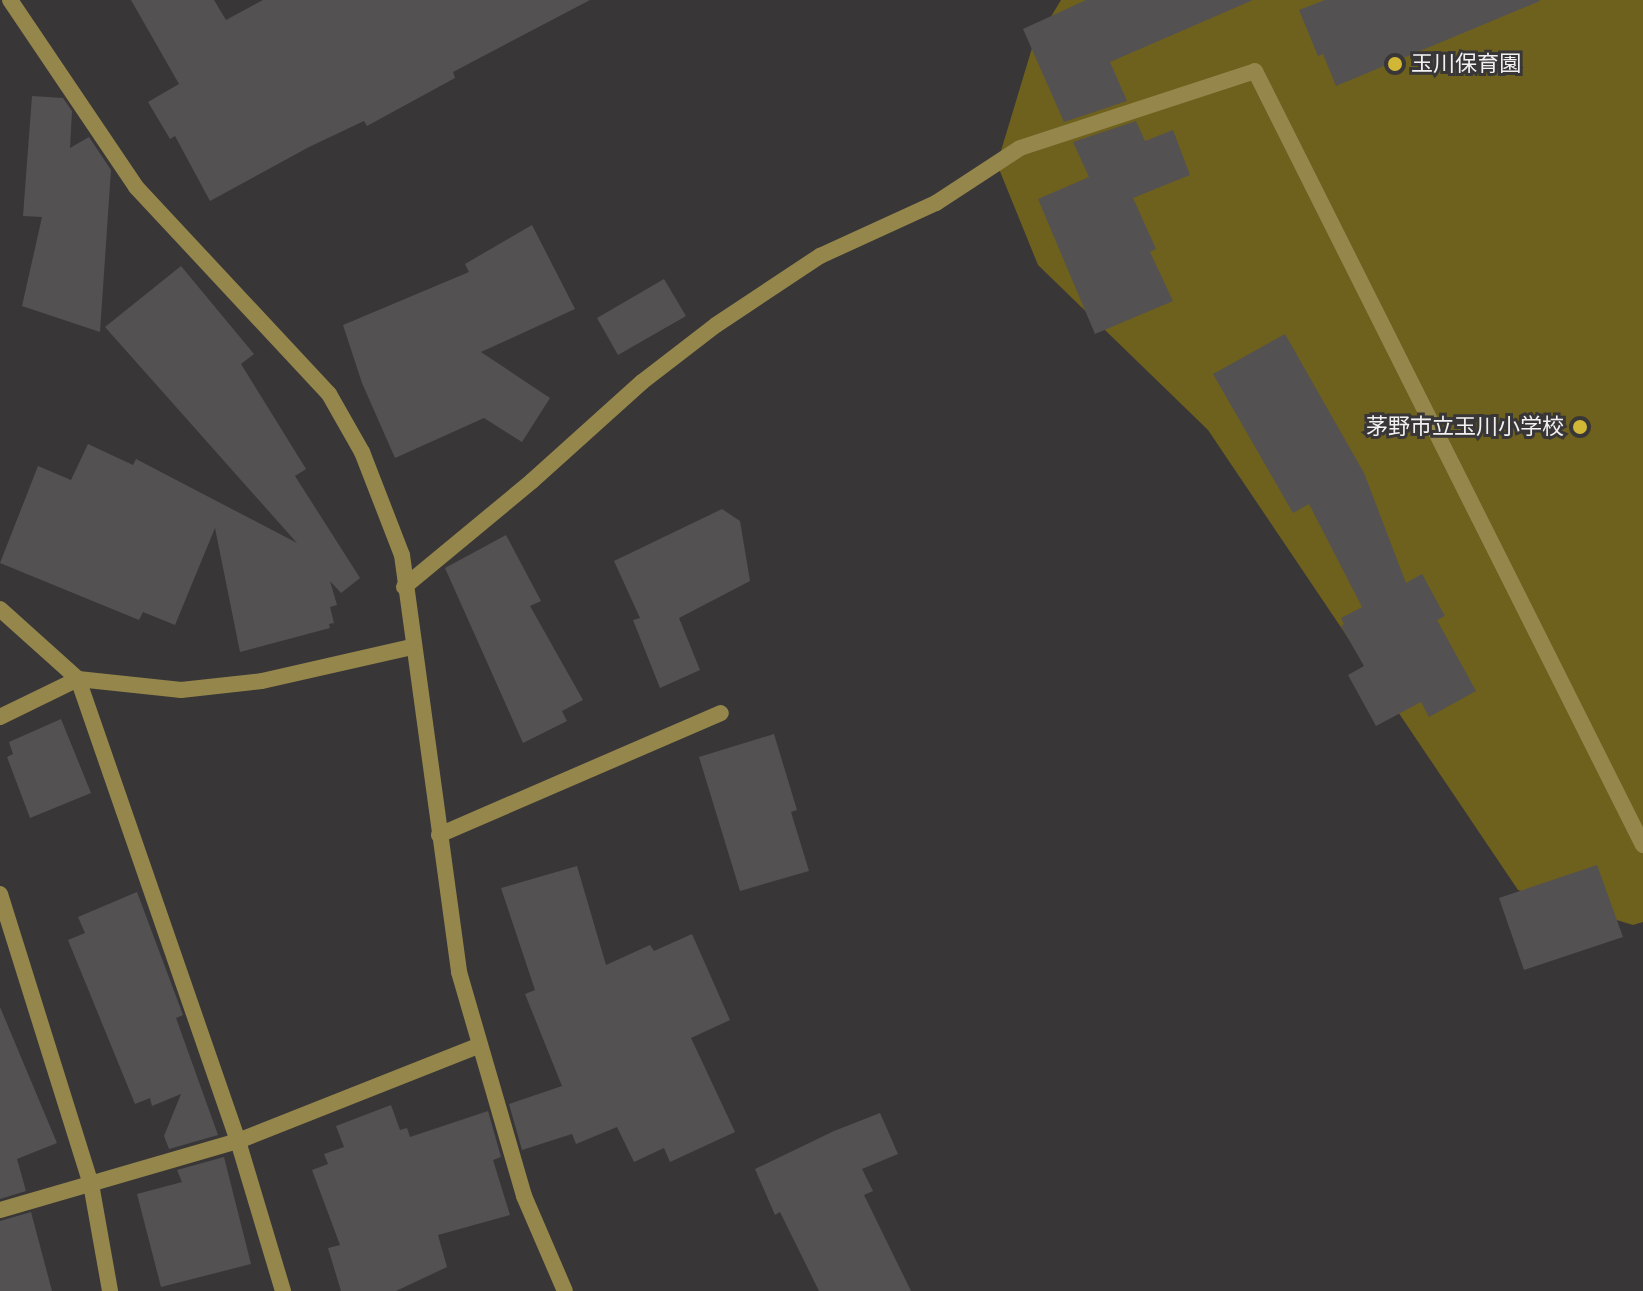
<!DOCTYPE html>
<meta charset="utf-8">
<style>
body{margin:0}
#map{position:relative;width:1643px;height:1291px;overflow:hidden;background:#393638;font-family:"Work Sans","Noto Sans JP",sans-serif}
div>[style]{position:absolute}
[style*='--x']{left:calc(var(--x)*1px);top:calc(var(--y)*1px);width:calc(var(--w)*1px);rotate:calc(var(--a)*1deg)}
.green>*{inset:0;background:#6e601d}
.building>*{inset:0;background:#545153}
.street>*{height:16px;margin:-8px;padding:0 8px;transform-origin:8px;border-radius:8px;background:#95874b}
.dots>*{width:22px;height:22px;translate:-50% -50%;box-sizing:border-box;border:4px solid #393638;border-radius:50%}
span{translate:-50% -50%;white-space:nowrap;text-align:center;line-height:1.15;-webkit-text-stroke:6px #393638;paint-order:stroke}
.poi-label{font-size:22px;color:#f2f0f1}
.left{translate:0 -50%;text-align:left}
.right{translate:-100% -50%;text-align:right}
</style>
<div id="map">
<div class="green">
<div style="clip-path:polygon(1061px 0,1643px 0,1643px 922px,1633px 925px,1518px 890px,1208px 430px,1038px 265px,997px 164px,1032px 48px)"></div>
</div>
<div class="building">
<div style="clip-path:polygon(131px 0,214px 0,226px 20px,263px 0,590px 0,453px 72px,455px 78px,367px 126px,364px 121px,309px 147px,210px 201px,175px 136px,170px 139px,148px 102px,179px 84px)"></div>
<div style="clip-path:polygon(1086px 0,1253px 0,1110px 62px,1127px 101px,1064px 122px,1023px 29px)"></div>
<div style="clip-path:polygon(1325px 0,1540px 0,1540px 1px,1336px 86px,1323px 54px,1318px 56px,1299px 10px)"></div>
<div style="clip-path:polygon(32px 96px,63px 98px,72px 111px,70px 148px,89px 137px,111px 170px,100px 332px,22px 306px,42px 217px,23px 216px)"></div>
<div style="clip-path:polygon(1136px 121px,1145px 141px,1173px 130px,1190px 175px,1133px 198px,1156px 249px,1150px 252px,1173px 301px,1095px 334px,1038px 199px,1089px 177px,1073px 142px)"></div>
<div style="clip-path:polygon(532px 225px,575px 309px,481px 352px,550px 398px,522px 442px,484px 418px,395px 458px,362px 383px,343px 325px,469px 272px,465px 264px)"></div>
<div style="clip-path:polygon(181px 266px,254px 354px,241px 364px,306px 469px,295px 476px,360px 578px,341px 593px,330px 581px,337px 605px,330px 607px,334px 623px,329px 624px,330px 628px,240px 652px,215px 528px,175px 625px,143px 612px,139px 620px,0 563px,38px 466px,71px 480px,88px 444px,133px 465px,136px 459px,297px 543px,105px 327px)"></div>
<div style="clip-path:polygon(664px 279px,686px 316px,618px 355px,597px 318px)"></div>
<div style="clip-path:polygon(1285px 334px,1364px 473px,1406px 583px,1422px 574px,1445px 616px,1437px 620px,1476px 691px,1429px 717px,1421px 702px,1376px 726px,1348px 675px,1364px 666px,1341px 626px,1344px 624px,1341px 618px,1362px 607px,1309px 504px,1293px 513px,1213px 374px)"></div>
<div style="clip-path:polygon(722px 509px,740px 521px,750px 581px,679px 618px,700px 670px,660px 688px,633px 620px,640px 618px,614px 561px)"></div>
<div style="clip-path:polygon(506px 535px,541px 601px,530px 606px,583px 700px,562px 711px,567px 721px,523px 743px,445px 568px)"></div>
<div style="clip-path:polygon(61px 719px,91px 793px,30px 818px,7px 757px,13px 754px,9px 742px)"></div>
<div style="clip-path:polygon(774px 734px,797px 810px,791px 812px,809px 871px,740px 891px,699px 757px)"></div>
<div style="clip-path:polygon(1597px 865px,1623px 937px,1524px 970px,1499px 898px)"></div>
<div style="clip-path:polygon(577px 866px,606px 965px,650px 945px,654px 951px,692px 934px,730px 1020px,691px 1038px,735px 1132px,670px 1162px,664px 1148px,634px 1162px,617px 1127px,576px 1144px,572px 1134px,522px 1150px,509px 1104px,562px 1086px,525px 994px,535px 990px,501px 888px)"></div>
<div style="clip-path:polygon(137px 892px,183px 1015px,176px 1018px,218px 1135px,169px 1149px,164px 1136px,181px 1094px,152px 1106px,150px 1098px,135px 1104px,68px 940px,85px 933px,78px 917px)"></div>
<div style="clip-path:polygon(0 1007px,57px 1143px,17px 1159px,26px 1191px,0 1199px)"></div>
<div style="clip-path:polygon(391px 1105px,400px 1130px,407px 1128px,410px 1137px,488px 1111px,501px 1157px,493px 1160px,510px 1215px,438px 1235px,447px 1267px,396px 1291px,341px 1291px,328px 1248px,340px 1245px,312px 1170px,328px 1164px,324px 1154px,344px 1147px,336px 1126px)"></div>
<div style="clip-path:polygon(880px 1113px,898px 1154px,862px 1169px,873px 1191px,864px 1195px,911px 1291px,819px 1291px,780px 1212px,775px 1215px,755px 1169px,834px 1131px)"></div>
<div style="clip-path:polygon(224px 1157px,251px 1264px,161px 1287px,137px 1194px,182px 1182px,177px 1170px)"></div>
<div style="clip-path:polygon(31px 1212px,52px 1291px,0 1291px,0 1221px)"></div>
</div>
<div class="street">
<div style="--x:10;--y:0;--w:225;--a:56"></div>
<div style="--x:136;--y:187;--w:283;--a:47"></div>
<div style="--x:329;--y:394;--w:67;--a:60.4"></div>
<div style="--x:362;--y:452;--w:110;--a:68.8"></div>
<div style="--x:402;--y:555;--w:421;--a:82.2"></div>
<div style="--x:459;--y:972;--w:233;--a:73.8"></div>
<div style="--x:524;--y:1196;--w:103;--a:66.7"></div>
<div style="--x:404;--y:587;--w:166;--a:-39.6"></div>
<div style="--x:532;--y:481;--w:148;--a:-42"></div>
<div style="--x:642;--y:382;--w:93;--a:-37.6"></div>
<div style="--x:716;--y:325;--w:125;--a:-33.6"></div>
<div style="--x:820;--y:256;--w:128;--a:-24.6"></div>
<div style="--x:936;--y:203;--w:100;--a:-33.2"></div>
<div style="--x:1020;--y:148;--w:247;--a:-18.1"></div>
<div style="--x:1255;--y:71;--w:866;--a:63.38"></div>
<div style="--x:0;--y:609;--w:105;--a:41.9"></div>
<div style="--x:78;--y:679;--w:489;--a:70.9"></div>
<div style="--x:238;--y:1141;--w:157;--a:73.3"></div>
<div style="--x:0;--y:717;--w:87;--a:-26"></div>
<div style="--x:78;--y:679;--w:104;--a:6.1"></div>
<div style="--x:181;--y:690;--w:81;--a:-6.3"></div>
<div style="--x:262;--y:681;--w:154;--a:-12.8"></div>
<div style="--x:439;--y:835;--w:307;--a:-23.4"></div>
<div style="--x:0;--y:894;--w:304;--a:72.6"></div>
<div style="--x:91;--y:1184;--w:109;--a:79.9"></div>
<div style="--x:0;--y:1210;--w:248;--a:-16.2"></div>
<div style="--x:238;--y:1141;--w:260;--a:-21.6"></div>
</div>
<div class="dots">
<div style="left:1395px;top:64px;background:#d2b736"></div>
<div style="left:1580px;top:427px;background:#d2b736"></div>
</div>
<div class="poi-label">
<span class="left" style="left:1411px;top:64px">玉川保育園</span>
<span class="right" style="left:1564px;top:427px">茅野市立玉川小学校</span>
</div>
</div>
